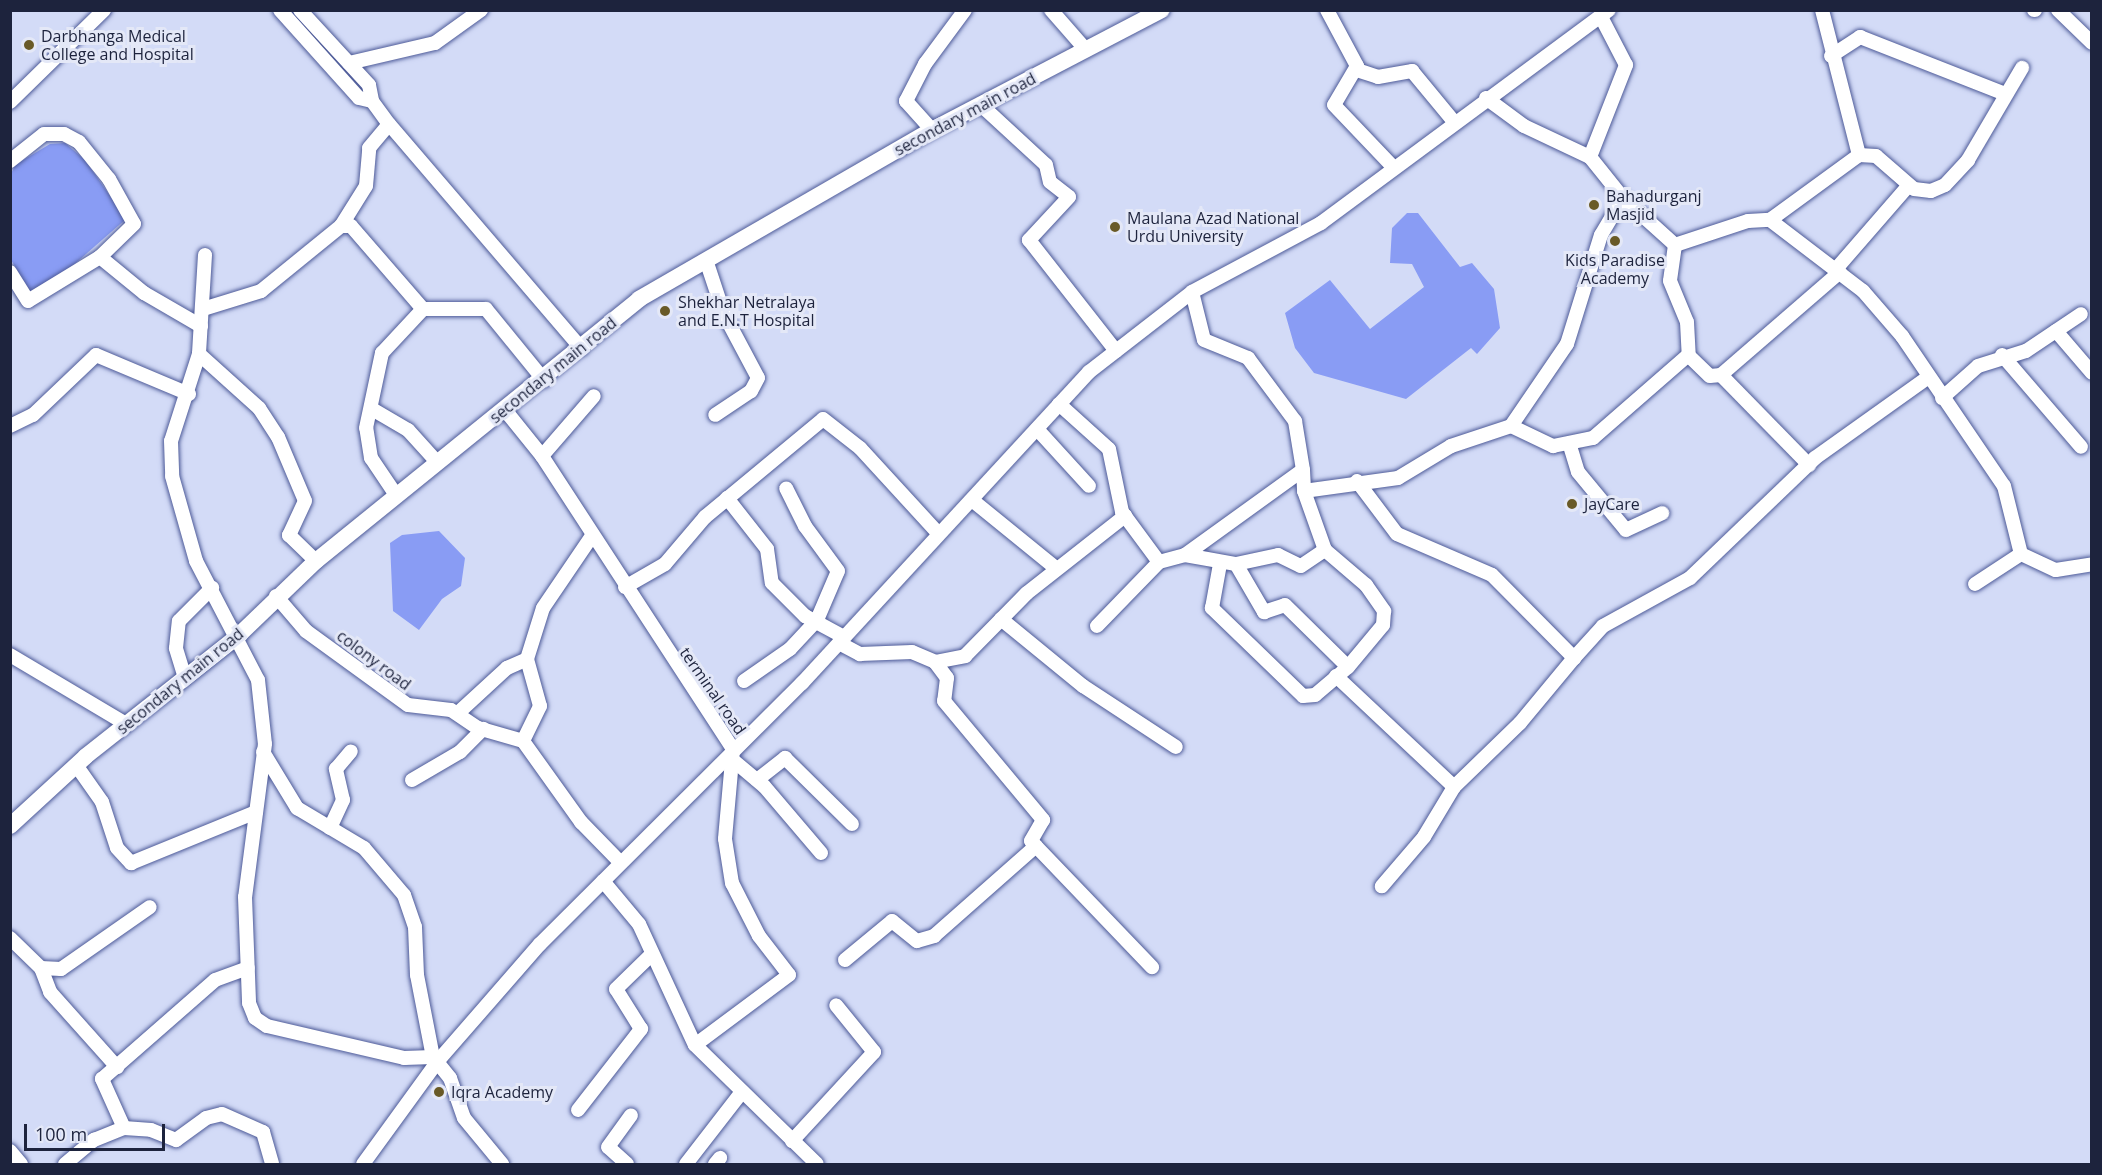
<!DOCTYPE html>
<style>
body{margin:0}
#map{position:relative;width:2102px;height:1175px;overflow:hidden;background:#d3dbf7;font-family:"Open Sans",sans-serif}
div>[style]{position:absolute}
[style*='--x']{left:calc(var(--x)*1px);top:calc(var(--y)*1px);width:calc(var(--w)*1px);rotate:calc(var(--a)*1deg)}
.water>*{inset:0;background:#899cf4}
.roads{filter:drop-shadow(0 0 2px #4d5a98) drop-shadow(0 0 2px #4d5a98)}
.minor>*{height:14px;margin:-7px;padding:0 7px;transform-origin:7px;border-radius:7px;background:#fff}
.major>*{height:16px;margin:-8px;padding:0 8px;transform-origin:8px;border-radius:8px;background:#fff}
.dots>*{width:16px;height:16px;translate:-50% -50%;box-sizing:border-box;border:3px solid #e4e8f7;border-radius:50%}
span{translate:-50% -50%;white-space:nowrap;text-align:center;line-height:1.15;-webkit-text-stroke:6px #e4e8f7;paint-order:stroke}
.poi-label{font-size:16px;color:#1d233d}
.left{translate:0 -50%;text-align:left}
.street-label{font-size:16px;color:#1d233d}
.frame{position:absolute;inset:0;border:12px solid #1d233d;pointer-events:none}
.scale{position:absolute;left:24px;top:1124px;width:141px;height:27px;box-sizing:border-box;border:3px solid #1d233d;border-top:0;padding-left:8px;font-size:18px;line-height:21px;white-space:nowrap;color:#1d233d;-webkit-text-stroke:4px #e4e8f7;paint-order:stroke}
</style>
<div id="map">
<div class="water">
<div style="clip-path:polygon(65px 143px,85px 160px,126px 219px,62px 275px,30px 291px,11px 260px,11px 174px,15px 165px,50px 144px)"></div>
<div style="clip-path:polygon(1407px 213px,1418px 213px,1460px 267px,1472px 263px,1494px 289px,1500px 328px,1477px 354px,1471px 348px,1406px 399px,1314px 373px,1295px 348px,1285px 313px,1330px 280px,1370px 329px,1424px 287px,1412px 264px,1390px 263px,1392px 228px)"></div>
<div style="clip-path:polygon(439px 531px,465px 558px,461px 586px,442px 599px,419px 630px,393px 611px,390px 543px,402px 535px)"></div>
</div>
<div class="roads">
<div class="minor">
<div style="--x:280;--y:10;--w:118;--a:48.1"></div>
<div style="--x:359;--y:98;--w:13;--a:13"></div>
<div style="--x:300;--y:10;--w:102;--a:47.4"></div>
<div style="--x:369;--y:85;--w:16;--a:79"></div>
<div style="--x:372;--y:101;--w:29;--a:54"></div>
<div style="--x:389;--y:124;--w:296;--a:49.4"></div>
<div style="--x:1051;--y:10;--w:53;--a:48.8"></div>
<div style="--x:1327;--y:10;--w:64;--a:61.8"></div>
<div style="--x:1357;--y:66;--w:45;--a:120.5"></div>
<div style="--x:1334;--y:105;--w:86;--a:46.4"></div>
<div style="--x:1822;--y:10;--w:150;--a:75.7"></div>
<div style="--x:2034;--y:10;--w:1;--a:0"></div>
<div style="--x:2058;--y:10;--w:47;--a:44.1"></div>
<div style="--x:1831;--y:56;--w:35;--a:-33"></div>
<div style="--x:1860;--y:37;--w:154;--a:21.4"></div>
<div style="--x:349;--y:63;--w:88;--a:-13.1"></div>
<div style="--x:435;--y:43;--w:57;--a:-35.7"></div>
<div style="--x:1357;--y:70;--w:22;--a:18"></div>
<div style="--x:1378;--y:77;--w:35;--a:-10"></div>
<div style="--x:1412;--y:71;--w:67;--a:50.4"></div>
<div style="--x:1486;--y:98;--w:47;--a:36.4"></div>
<div style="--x:1524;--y:126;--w:73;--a:25.2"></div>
<div style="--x:1590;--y:157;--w:53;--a:51.2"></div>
<div style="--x:1623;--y:198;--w:70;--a:42.1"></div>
<div style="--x:1675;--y:245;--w:77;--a:-18.2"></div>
<div style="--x:1748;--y:221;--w:22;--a:-3"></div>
<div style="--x:1770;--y:220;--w:117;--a:37.4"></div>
<div style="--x:1863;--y:291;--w:60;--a:49.1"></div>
<div style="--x:1902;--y:336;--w:181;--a:55.8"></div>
<div style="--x:2004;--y:486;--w:70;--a:76"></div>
<div style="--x:10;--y:102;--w:132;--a:-44.4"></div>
<div style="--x:981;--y:105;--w:88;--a:42.7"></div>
<div style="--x:1046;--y:165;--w:17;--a:77"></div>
<div style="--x:1050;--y:182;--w:24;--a:38"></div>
<div style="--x:1069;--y:197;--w:59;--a:132.9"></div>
<div style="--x:1029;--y:240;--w:141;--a:51.9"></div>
<div style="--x:932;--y:130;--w:39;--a:-132"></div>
<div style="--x:906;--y:101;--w:42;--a:-62.8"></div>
<div style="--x:925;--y:64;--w:67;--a:-53.5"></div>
<div style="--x:1590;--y:157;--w:99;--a:-68.6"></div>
<div style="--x:1626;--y:65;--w:54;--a:-117.5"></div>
<div style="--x:10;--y:161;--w:43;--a:-38.5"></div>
<div style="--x:44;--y:134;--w:20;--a:0"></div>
<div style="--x:64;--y:134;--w:17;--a:28"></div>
<div style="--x:79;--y:142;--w:48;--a:51"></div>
<div style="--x:109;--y:179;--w:51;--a:60.9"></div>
<div style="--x:134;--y:224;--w:47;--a:135.9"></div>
<div style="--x:100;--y:257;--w:84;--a:148.6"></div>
<div style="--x:28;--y:301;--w:34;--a:-122"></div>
<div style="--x:1770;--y:220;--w:110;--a:-36.1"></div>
<div style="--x:1859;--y:155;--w:17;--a:3"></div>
<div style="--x:1876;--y:156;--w:50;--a:41"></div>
<div style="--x:1914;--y:189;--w:17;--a:7"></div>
<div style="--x:1931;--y:191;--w:15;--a:-23"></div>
<div style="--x:1945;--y:185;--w:34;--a:-47"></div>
<div style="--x:1968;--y:160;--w:107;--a:-59.6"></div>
<div style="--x:341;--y:226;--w:47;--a:-58"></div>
<div style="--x:366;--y:186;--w:38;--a:-85"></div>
<div style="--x:369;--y:148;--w:31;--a:-50"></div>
<div style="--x:1675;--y:245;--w:36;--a:98"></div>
<div style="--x:1670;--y:281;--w:44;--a:67.5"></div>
<div style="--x:1687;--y:322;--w:33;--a:87"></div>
<div style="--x:205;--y:255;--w:99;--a:93.5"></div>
<div style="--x:199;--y:354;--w:91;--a:107.8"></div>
<div style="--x:171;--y:441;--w:35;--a:88"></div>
<div style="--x:172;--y:476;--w:88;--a:74.2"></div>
<div style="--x:196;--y:561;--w:134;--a:62.5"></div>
<div style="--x:258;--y:680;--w:64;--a:83.8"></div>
<div style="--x:265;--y:744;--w:154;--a:97.4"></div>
<div style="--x:245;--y:897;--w:106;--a:87.8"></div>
<div style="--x:249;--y:1003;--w:16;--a:68"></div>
<div style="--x:255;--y:1018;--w:14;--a:34"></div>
<div style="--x:267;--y:1026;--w:141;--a:13.1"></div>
<div style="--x:404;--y:1058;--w:29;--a:-2"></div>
<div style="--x:100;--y:257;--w:57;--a:39.3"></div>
<div style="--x:144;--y:293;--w:66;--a:30.1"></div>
<div style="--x:706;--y:260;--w:57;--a:71.6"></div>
<div style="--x:724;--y:314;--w:72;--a:62"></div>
<div style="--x:758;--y:378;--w:15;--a:118"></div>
<div style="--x:751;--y:391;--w:43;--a:146.3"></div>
<div style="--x:1836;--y:269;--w:111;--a:-49"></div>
<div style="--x:1192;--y:292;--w:49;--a:76"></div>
<div style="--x:1204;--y:340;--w:48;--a:22.2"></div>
<div style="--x:1248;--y:358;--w:79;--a:53.3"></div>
<div style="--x:1295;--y:421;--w:50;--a:80.7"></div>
<div style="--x:203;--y:309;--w:61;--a:-17.2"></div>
<div style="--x:261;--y:291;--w:103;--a:-39.1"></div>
<div style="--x:341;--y:226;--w:10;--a:0"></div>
<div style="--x:351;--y:226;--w:110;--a:49.1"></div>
<div style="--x:423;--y:309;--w:63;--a:0"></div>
<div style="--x:486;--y:309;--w:92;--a:50.8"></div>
<div style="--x:2056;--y:331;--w:55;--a:49.4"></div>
<div style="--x:199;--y:354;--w:81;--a:42"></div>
<div style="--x:259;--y:408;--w:35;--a:57"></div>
<div style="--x:278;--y:437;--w:69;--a:67.1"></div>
<div style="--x:305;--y:501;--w:38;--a:115"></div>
<div style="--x:289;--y:535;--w:37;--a:44"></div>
<div style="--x:2002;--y:355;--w:121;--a:49.3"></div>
<div style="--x:1721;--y:375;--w:126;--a:45.6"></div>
<div style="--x:1942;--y:398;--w:48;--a:-41.6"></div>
<div style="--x:1978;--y:366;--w:50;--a:-17.4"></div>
<div style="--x:2026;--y:351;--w:66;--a:-33.9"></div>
<div style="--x:1059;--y:404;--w:67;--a:42"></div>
<div style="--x:1109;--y:449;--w:64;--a:78.3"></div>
<div style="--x:1122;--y:512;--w:62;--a:53.5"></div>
<div style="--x:1159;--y:562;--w:27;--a:-15"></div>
<div style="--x:1185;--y:555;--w:52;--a:10"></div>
<div style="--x:1236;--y:564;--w:43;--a:-12.1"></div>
<div style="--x:1278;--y:555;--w:25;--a:26"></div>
<div style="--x:1301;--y:566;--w:29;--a:-34"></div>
<div style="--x:1325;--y:550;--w:54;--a:40.5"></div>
<div style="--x:1366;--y:585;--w:32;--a:55"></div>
<div style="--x:1384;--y:611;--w:14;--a:94"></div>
<div style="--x:1383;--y:625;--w:55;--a:129.8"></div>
<div style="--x:1348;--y:667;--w:43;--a:139.7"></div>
<div style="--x:1315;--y:695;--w:12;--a:175"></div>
<div style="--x:1303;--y:696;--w:127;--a:-136"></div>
<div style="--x:1212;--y:608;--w:45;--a:-79.7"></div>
<div style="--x:372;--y:409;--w:42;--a:30.3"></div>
<div style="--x:408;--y:430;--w:43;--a:47.8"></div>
<div style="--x:505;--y:410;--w:59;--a:51.2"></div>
<div style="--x:542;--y:456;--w:350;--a:56.9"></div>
<div style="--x:733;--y:749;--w:90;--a:95.1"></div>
<div style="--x:725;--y:839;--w:45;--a:81"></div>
<div style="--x:732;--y:883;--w:59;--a:63"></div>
<div style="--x:759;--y:936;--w:49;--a:52.4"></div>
<div style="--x:789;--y:975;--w:117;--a:143.3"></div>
<div style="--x:10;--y:426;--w:25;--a:-26"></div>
<div style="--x:33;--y:415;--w:87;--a:-43.6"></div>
<div style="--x:96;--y:355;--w:101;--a:22.8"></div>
<div style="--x:1511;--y:426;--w:99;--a:-55.7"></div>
<div style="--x:1567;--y:344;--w:114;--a:-72.7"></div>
<div style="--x:1601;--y:235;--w:43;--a:-59.3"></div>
<div style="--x:1037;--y:429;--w:77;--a:47.6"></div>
<div style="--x:1570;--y:446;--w:27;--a:73"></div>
<div style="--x:1578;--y:472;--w:75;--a:50.4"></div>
<div style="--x:1626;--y:530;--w:40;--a:-25"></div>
<div style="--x:542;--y:456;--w:79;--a:-49.1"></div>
<div style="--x:1357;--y:481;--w:66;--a:53"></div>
<div style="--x:1397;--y:534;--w:103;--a:23.3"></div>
<div style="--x:1492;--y:575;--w:117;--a:45.3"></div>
<div style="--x:1574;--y:658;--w:85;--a:129.7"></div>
<div style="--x:1520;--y:723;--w:92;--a:135.9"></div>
<div style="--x:1304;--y:491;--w:95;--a:-7.9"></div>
<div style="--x:1398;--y:478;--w:62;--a:-31.1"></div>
<div style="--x:1451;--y:446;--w:63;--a:-18.4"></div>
<div style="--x:1511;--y:426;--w:47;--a:25.5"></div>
<div style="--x:1553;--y:446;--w:41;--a:-11.3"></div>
<div style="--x:1593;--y:438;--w:126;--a:-41.1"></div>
<div style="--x:1688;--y:355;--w:30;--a:44"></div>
<div style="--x:1710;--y:376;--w:11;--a:-5"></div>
<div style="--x:1721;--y:375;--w:157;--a:-40.9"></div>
<div style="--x:396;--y:495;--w:45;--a:-124"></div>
<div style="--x:371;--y:458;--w:30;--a:-99"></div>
<div style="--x:366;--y:428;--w:77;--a:-78"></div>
<div style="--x:382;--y:353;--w:60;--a:-47"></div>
<div style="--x:727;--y:498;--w:65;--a:51.9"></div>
<div style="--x:767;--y:549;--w:34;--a:82"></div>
<div style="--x:772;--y:583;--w:47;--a:45"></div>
<div style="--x:805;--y:616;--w:44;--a:28.3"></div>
<div style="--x:972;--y:500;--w:109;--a:39.1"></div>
<div style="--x:1185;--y:555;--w:145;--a:-35.8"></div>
<div style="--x:1303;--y:470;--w:21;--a:87"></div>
<div style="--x:1304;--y:491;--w:63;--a:70.4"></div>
<div style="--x:1236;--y:564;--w:56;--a:59.7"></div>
<div style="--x:1264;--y:612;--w:22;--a:-18"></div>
<div style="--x:1285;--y:605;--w:88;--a:44.5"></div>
<div style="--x:1975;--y:584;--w:55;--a:-33.1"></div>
<div style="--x:2021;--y:554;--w:38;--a:25"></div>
<div style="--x:2056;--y:570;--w:36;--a:-9"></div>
<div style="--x:625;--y:587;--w:46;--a:-29.9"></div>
<div style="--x:665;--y:564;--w:62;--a:-49.6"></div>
<div style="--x:705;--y:517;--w:153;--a:-39.7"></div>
<div style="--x:823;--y:419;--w:47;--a:38.1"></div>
<div style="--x:860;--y:448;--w:115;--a:47.5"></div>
<div style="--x:276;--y:596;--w:46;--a:49.4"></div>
<div style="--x:306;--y:631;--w:126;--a:36"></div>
<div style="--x:408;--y:705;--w:43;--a:6.6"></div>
<div style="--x:451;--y:710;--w:32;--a:34"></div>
<div style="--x:478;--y:728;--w:47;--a:16.1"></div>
<div style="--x:523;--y:741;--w:100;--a:54.4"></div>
<div style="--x:581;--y:822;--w:57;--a:45.7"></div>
<div style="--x:1001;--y:619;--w:106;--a:39.3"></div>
<div style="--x:1083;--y:686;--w:111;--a:33.3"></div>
<div style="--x:1097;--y:626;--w:89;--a:-45.9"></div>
<div style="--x:839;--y:643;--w:24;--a:28"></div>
<div style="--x:860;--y:654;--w:52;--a:-2.2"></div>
<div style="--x:912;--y:652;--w:25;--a:23"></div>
<div style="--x:935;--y:662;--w:20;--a:53"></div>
<div style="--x:947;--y:678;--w:23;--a:97"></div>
<div style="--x:944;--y:701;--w:155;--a:50.2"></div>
<div style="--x:1043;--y:820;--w:24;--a:120"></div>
<div style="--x:1031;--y:841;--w:175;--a:46.2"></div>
<div style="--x:10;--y:655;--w:135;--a:30.7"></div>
<div style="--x:1574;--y:658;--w:43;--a:-47.8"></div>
<div style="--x:1603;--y:626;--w:99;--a:-28.9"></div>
<div style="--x:1690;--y:578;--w:173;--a:-43.8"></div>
<div style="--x:1815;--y:458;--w:138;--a:-35.5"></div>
<div style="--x:935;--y:662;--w:31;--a:-11"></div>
<div style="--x:965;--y:656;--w:88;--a:-45.5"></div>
<div style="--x:1027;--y:593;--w:125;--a:-38.2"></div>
<div style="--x:1336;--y:676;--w:162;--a:43.2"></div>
<div style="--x:1454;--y:787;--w:58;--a:121"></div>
<div style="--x:1424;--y:837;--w:65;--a:130.6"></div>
<div style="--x:185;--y:678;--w:31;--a:-107"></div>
<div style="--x:176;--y:648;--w:27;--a:-84"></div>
<div style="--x:179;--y:621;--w:47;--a:-45"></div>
<div style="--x:744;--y:681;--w:56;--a:-34.8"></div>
<div style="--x:790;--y:649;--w:40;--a:-47"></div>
<div style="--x:817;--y:620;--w:53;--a:-66.8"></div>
<div style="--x:838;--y:571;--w:56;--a:-126.3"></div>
<div style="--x:805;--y:526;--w:42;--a:-116.6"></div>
<div style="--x:458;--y:713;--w:67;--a:-42.6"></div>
<div style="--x:507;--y:668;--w:22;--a:-24"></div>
<div style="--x:523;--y:741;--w:39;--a:-64"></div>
<div style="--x:540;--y:706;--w:49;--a:-105.5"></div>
<div style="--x:527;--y:659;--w:53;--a:-72.6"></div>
<div style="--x:543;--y:608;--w:87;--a:-55.8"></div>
<div style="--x:263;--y:752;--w:66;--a:58.7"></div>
<div style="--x:297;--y:808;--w:78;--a:30.8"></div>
<div style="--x:364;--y:848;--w:62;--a:49.6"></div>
<div style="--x:404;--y:895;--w:34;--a:71"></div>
<div style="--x:415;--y:927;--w:48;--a:87.6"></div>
<div style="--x:417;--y:975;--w:84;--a:79"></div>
<div style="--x:433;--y:1057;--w:27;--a:51"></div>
<div style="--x:450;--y:1078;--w:42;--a:70.7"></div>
<div style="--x:464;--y:1118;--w:60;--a:50.4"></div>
<div style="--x:734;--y:761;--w:39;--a:40"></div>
<div style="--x:764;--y:786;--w:88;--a:49.6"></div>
<div style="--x:76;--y:765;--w:45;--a:54.9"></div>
<div style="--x:102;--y:802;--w:48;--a:71.9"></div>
<div style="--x:117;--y:848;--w:21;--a:47"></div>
<div style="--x:131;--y:863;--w:135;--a:-22.2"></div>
<div style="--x:412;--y:780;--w:56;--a:-30.3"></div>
<div style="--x:460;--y:752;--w:33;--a:-45"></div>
<div style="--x:757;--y:780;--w:36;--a:-38"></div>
<div style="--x:785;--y:758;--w:94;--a:44.6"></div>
<div style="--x:330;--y:828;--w:31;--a:-65"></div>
<div style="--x:343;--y:800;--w:32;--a:-103"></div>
<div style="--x:336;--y:769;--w:23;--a:-50"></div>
<div style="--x:603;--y:881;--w:56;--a:50.1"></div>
<div style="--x:639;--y:924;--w:133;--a:65.2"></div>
<div style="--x:695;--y:1045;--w:170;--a:44.3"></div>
<div style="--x:10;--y:938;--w:43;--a:44.1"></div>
<div style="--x:41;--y:968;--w:20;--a:3"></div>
<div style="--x:61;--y:969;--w:108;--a:-34.9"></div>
<div style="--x:845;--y:960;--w:61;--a:-39.7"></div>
<div style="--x:892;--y:921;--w:32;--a:39"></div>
<div style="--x:917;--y:941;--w:18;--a:-16"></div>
<div style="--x:934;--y:936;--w:136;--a:-41.4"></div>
<div style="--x:41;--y:968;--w:26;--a:69"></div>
<div style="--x:50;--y:992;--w:101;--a:48.2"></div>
<div style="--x:578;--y:1110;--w:103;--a:-52.1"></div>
<div style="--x:641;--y:1029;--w:47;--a:-122"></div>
<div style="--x:616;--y:989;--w:50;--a:-44.2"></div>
<div style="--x:124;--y:1128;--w:54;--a:-114.2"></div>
<div style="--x:102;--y:1079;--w:150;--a:-41.2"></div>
<div style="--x:215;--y:980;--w:35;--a:-20"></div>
<div style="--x:792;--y:1141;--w:121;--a:-47.3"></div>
<div style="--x:874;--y:1052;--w:60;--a:-129"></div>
<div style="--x:10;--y:1151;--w:17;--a:50"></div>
<div style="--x:65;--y:1164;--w:38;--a:-40"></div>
<div style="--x:94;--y:1140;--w:32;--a:-22"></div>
<div style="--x:124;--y:1128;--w:27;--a:4"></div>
<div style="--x:151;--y:1130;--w:27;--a:22"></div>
<div style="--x:176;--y:1140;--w:37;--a:-36"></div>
<div style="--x:206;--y:1118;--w:16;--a:-14"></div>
<div style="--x:222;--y:1114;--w:45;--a:23.7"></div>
<div style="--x:263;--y:1132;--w:33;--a:74"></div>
<div style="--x:363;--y:1164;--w:126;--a:-54"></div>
<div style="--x:437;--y:1062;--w:157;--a:-48.9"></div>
<div style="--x:540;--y:944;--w:370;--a:-44.9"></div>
<div style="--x:802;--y:683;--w:423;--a:-47.3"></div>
<div style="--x:1089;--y:372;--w:130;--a:-37.8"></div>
<div style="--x:1192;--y:292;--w:146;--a:-28.1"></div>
<div style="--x:1321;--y:223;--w:358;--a:-36.5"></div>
<div style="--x:627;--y:1164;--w:25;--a:-138"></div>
<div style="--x:608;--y:1147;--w:39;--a:-54"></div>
<div style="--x:686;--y:1164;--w:90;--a:-52.2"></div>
<div style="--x:715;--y:1164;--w:8;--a:-50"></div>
</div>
<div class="major">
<div style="--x:10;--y:826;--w:103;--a:-42.6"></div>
<div style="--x:86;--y:756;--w:195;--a:-38.3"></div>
<div style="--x:239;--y:635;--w:107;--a:-43.9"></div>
<div style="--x:316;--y:561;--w:416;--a:-39"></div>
<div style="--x:639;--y:299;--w:338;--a:-30"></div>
<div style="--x:932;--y:130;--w:259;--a:-27.6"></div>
</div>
</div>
<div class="dots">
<div style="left:29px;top:45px;background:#695a27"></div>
<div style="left:1594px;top:205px;background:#695a27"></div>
<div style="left:1115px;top:227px;background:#695a27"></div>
<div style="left:1615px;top:241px;background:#695a27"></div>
<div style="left:665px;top:311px;background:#695a27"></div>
<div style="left:1572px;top:504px;background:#695a27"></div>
<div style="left:439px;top:1092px;background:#695a27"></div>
</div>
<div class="poi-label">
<span class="left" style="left:41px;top:45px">Darbhanga Medical<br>College and Hospital</span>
<span class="left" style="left:1606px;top:205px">Bahadurganj<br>Masjid</span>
<span class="left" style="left:1127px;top:227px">Maulana Azad National<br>Urdu University</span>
<span style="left:1615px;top:269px">Kids Paradise<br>Academy</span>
<span class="left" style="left:678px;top:311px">Shekhar Netralaya<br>and E.N.T Hospital</span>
<span class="left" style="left:1584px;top:504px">JayCare</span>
<span class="left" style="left:451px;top:1092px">Iqra Academy</span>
</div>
<div class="street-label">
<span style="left:965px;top:114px;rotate:-28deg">secondary main road</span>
<span style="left:553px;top:370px;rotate:-39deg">secondary main road</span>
<span style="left:374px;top:660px;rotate:37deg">colony road</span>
<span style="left:180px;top:681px;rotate:-39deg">secondary main road</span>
<span style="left:713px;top:691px;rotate:55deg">terminal road</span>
</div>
<div class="frame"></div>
<div class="scale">100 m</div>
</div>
